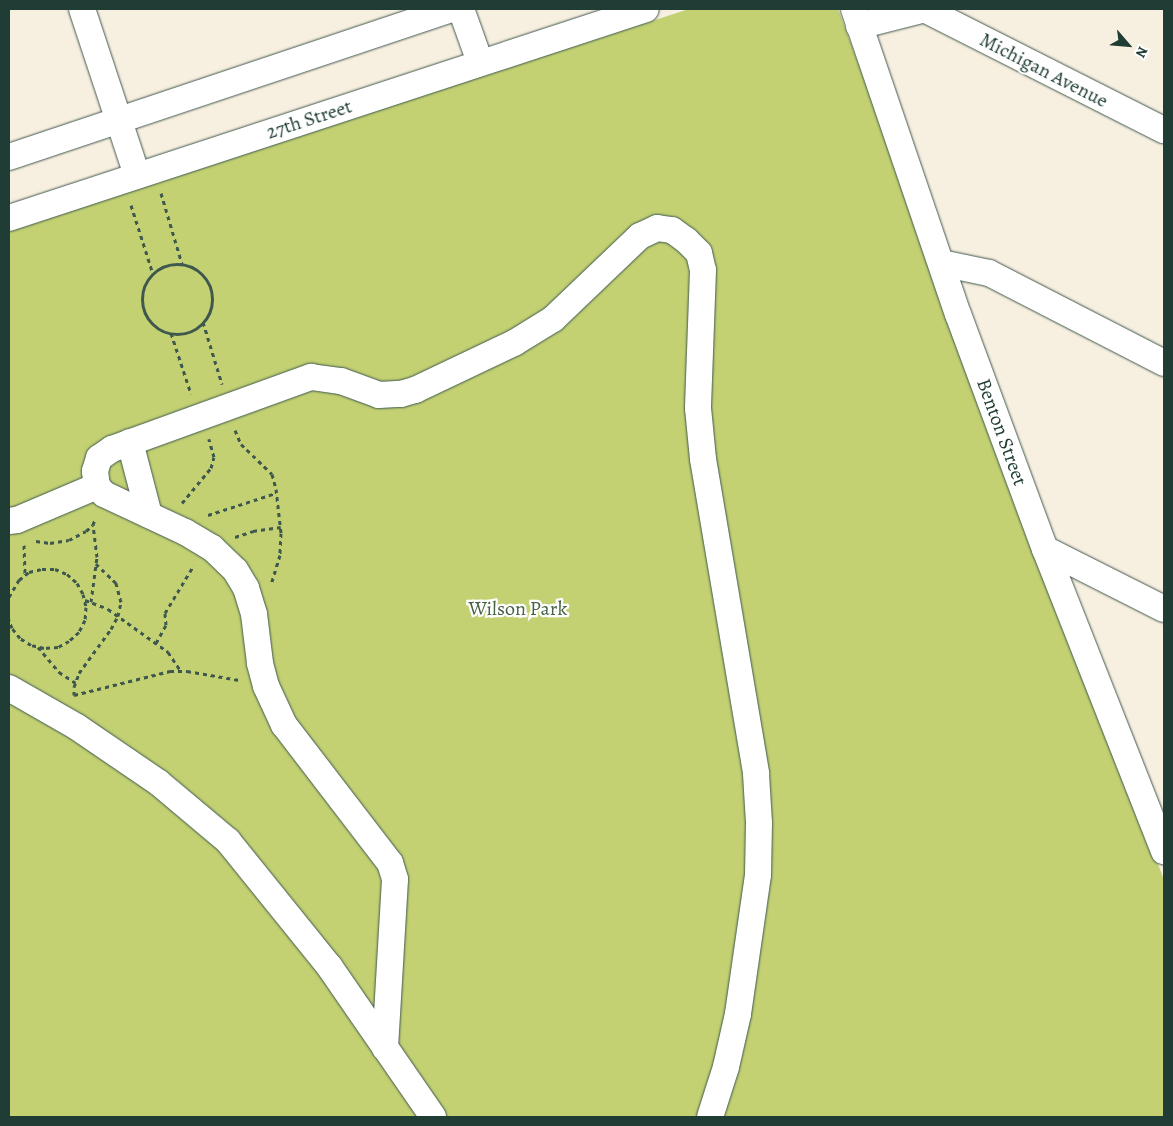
<!DOCTYPE html>
<style>
body{margin:0}
#map{position:relative;width:1173px;height:1126px;overflow:hidden;background:#f7efdf;font-family:Alegreya,serif}
div>[style]{position:absolute}
[style*='--x']{left:calc(var(--x)*1px);top:calc(var(--y)*1px);width:calc(var(--w)*1px);rotate:calc(var(--a)*1deg)}
.green>*{inset:0;background:#c3d173}
.path>*{height:3px;margin-top:-1.5px;transform-origin:0;background:repeating-linear-gradient(90deg,#3f584e 0 4px,transparent 0 8px)}
.path>.ring{margin:-1.5px;padding:0;box-sizing:content-box;background:none;border:3px solid #3f584e;border-radius:50%}
.roads{filter:drop-shadow(0 0 1px #3f584e) drop-shadow(0 0 1px #3f584e)}
.minor>*{height:26px;margin:-13px;padding:0 13px;transform-origin:13px;border-radius:13px;background:#fff}
span{translate:-50% -50%;white-space:nowrap;text-align:center;line-height:1.15;-webkit-text-stroke:4.5px #fff;paint-order:stroke}
.street-label{font-size:20px;color:#1f3d34}
.park-label{font-size:20px;color:#486244}
.frame{position:absolute;inset:0;border:10px solid #1f3d34;pointer-events:none}
.north{position:absolute;left:1103px;top:20px;width:50px;height:50px;-webkit-text-stroke:4px #fff;paint-order:stroke;rotate:117deg;font-size:14px;font-weight:700;line-height:20px;text-align:center;color:#1f3d34}
.north::after{content:'';display:block;margin:auto;width:18px;height:22px;background:#1f3d34;clip-path:polygon(50% 0,100% 100%,50% 72%,0 100%)}
</style>
<div id="map">
<div class="green">
<div style="clip-path:polygon(689px 9px,838px 9px,1164px 880px,1164px 1117px,9px 1117px,9px 230px)"></div>
</div>
<div class="path">
<div style="--x:161;--y:193;--w:74;--a:73.5"></div>
<div style="--x:131;--y:205;--w:72;--a:72.3"></div>
<div class="ring" style="left:142px;top:264px;width:67px;height:67px"></div>
<div style="--x:203;--y:322;--w:65;--a:73"></div>
<div style="--x:171;--y:333;--w:64;--a:71.8"></div>
<div style="--x:235;--y:430;--w:15;--a:67"></div>
<div style="--x:241;--y:444;--w:43;--a:44.1"></div>
<div style="--x:272;--y:474;--w:16;--a:75"></div>
<div style="--x:276;--y:489;--w:44;--a:83.5"></div>
<div style="--x:281;--y:533;--w:22;--a:93"></div>
<div style="--x:280;--y:555;--w:28;--a:107"></div>
<div style="--x:182;--y:503;--w:45;--a:-50.4"></div>
<div style="--x:211;--y:468;--w:11;--a:-75"></div>
<div style="--x:214;--y:457;--w:19;--a:-106"></div>
<div style="--x:208;--y:515;--w:71;--a:-17.9"></div>
<div style="--x:235;--y:537;--w:19;--a:-18"></div>
<div style="--x:253;--y:531;--w:28;--a:-8"></div>
<div style="--x:36;--y:541;--w:14;--a:8"></div>
<div style="--x:50;--y:543;--w:19;--a:-9"></div>
<div style="--x:69;--y:540;--w:19;--a:-28"></div>
<div style="--x:86;--y:531;--w:9;--a:-41"></div>
<div style="--x:93;--y:525;--w:6;--a:-72"></div>
<div style="--x:24;--y:545;--w:30;--a:88"></div>
<div style="--x:9;--y:597;--w:20;--a:-60"></div>
<div style="--x:19;--y:580;--w:13;--a:-39"></div>
<div style="--x:29;--y:572;--w:13;--a:-13"></div>
<div style="--x:42;--y:569;--w:13;--a:0"></div>
<div style="--x:55;--y:569;--w:13;--a:23"></div>
<div style="--x:67;--y:574;--w:13;--a:42"></div>
<div style="--x:77;--y:583;--w:13;--a:61"></div>
<div style="--x:83;--y:594;--w:13;--a:77"></div>
<div style="--x:86;--y:607;--w:13;--a:94"></div>
<div style="--x:85;--y:620;--w:13;--a:117"></div>
<div style="--x:79;--y:632;--w:13;--a:138"></div>
<div style="--x:69;--y:641;--w:13;--a:151"></div>
<div style="--x:58;--y:647;--w:14;--a:176"></div>
<div style="--x:44;--y:648;--w:13;--a:-167"></div>
<div style="--x:31;--y:645;--w:13;--a:-148"></div>
<div style="--x:20;--y:638;--w:13;--a:-129"></div>
<div style="--x:12;--y:628;--w:9;--a:-111"></div>
<div style="--x:85;--y:600;--w:25;--a:21"></div>
<div style="--x:108;--y:609;--w:74;--a:35.6"></div>
<div style="--x:168;--y:652;--w:23;--a:56"></div>
<div style="--x:91;--y:602;--w:45;--a:-82.4"></div>
<div style="--x:97;--y:557;--w:32;--a:-97"></div>
<div style="--x:156;--y:643;--w:21;--a:-61"></div>
<div style="--x:166;--y:625;--w:12;--a:-95"></div>
<div style="--x:165;--y:613;--w:56;--a:-58.9"></div>
<div style="--x:38;--y:647;--w:33;--a:50"></div>
<div style="--x:59;--y:672;--w:20;--a:33"></div>
<div style="--x:74;--y:695;--w:99;--a:-14"></div>
<div style="--x:170;--y:671;--w:17;--a:0"></div>
<div style="--x:187;--y:671;--w:53;--a:9.8"></div>
<div style="--x:74;--y:695;--w:8;--a:-90"></div>
<div style="--x:74;--y:687;--w:15;--a:-70"></div>
<div style="--x:79;--y:673;--w:54;--a:-54"></div>
<div style="--x:111;--y:629;--w:15;--a:-62"></div>
<div style="--x:118;--y:616;--w:14;--a:-78"></div>
<div style="--x:121;--y:602;--w:20;--a:-105"></div>
<div style="--x:116;--y:583;--w:28;--a:-136"></div>
</div>
<div class="roads">
<div class="minor">
<div style="--x:82;--y:9;--w:175;--a:71.7"></div>
<div style="--x:461;--y:9;--w:56;--a:70.3"></div>
<div style="--x:854;--y:9;--w:322;--a:71.2"></div>
<div style="--x:958;--y:314;--w:251;--a:69.7"></div>
<div style="--x:1045;--y:549;--w:325;--a:68.5"></div>
<div style="--x:924;--y:9;--w:269;--a:26.8"></div>
<div style="--x:859;--y:26;--w:68;--a:-14.4"></div>
<div style="--x:9;--y:157;--w:466;--a:-18.5"></div>
<div style="--x:9;--y:218;--w:670;--a:-18.16"></div>
<div style="--x:941;--y:263;--w:49;--a:11.8"></div>
<div style="--x:989;--y:273;--w:197;--a:27.2"></div>
<div style="--x:130;--y:442;--w:75;--a:75.4"></div>
<div style="--x:9;--y:521;--w:8;--a:-7"></div>
<div style="--x:17;--y:520;--w:87;--a:-23"></div>
<div style="--x:1045;--y:549;--w:133;--a:26.8"></div>
<div style="--x:9;--y:688;--w:78;--a:29.8"></div>
<div style="--x:77;--y:727;--w:99;--a:34.3"></div>
<div style="--x:159;--y:783;--w:90;--a:40"></div>
<div style="--x:228;--y:841;--w:161;--a:51.1"></div>
<div style="--x:329;--y:966;--w:183;--a:55.4"></div>
<div style="--x:385;--y:1048;--w:169;--a:-86.6"></div>
<div style="--x:395;--y:879;--w:17;--a:-107"></div>
<div style="--x:390;--y:863;--w:174;--a:-127.5"></div>
<div style="--x:284;--y:725;--w:43;--a:-114.8"></div>
<div style="--x:266;--y:686;--w:24;--a:-105"></div>
<div style="--x:260;--y:663;--w:49;--a:-97"></div>
<div style="--x:254;--y:614;--w:27;--a:-107"></div>
<div style="--x:246;--y:588;--w:21;--a:-121"></div>
<div style="--x:235;--y:570;--w:32;--a:-136"></div>
<div style="--x:212;--y:548;--w:31;--a:-149"></div>
<div style="--x:185;--y:532;--w:89;--a:-154.9"></div>
<div style="--x:104;--y:494;--w:11;--a:-131"></div>
<div style="--x:97;--y:486;--w:15;--a:-98"></div>
<div style="--x:95;--y:471;--w:14;--a:-73"></div>
<div style="--x:99;--y:458;--w:16;--a:-35"></div>
<div style="--x:112;--y:449;--w:212;--a:-19.9"></div>
<div style="--x:311;--y:377;--w:30;--a:8"></div>
<div style="--x:341;--y:381;--w:40;--a:20.2"></div>
<div style="--x:379;--y:395;--w:22;--a:-3"></div>
<div style="--x:401;--y:394;--w:15;--a:-16"></div>
<div style="--x:415;--y:390;--w:110;--a:-25.4"></div>
<div style="--x:514;--y:343;--w:46;--a:-31.6"></div>
<div style="--x:553;--y:319;--w:120;--a:-43.7"></div>
<div style="--x:640;--y:236;--w:19;--a:-25"></div>
<div style="--x:657;--y:228;--w:15;--a:8"></div>
<div style="--x:672;--y:230;--w:17;--a:36"></div>
<div style="--x:686;--y:240;--w:18;--a:45"></div>
<div style="--x:699;--y:253;--w:17;--a:77"></div>
<div style="--x:703;--y:270;--w:138;--a:92.1"></div>
<div style="--x:698;--y:408;--w:51;--a:84.4"></div>
<div style="--x:703;--y:459;--w:319;--a:80.4"></div>
<div style="--x:756;--y:774;--w:49;--a:86.5"></div>
<div style="--x:759;--y:823;--w:52;--a:91.1"></div>
<div style="--x:758;--y:875;--w:140;--a:98.2"></div>
<div style="--x:738;--y:1014;--w:54;--a:102.8"></div>
<div style="--x:726;--y:1067;--w:52;--a:107.7"></div>
</div>
</div>
<div class="street-label">
<span style="left:1044px;top:70px;rotate:27deg">Michigan Avenue</span>
<span style="left:309px;top:119px;rotate:-18deg">27th Street</span>
<span style="left:1002px;top:432px;rotate:70deg">Benton Street</span>
</div>
<div class="park-label">
<span style="left:518px;top:608px">Wilson Park</span>
</div>
<div class="frame"></div>
<div class="north">N</div>
</div>
